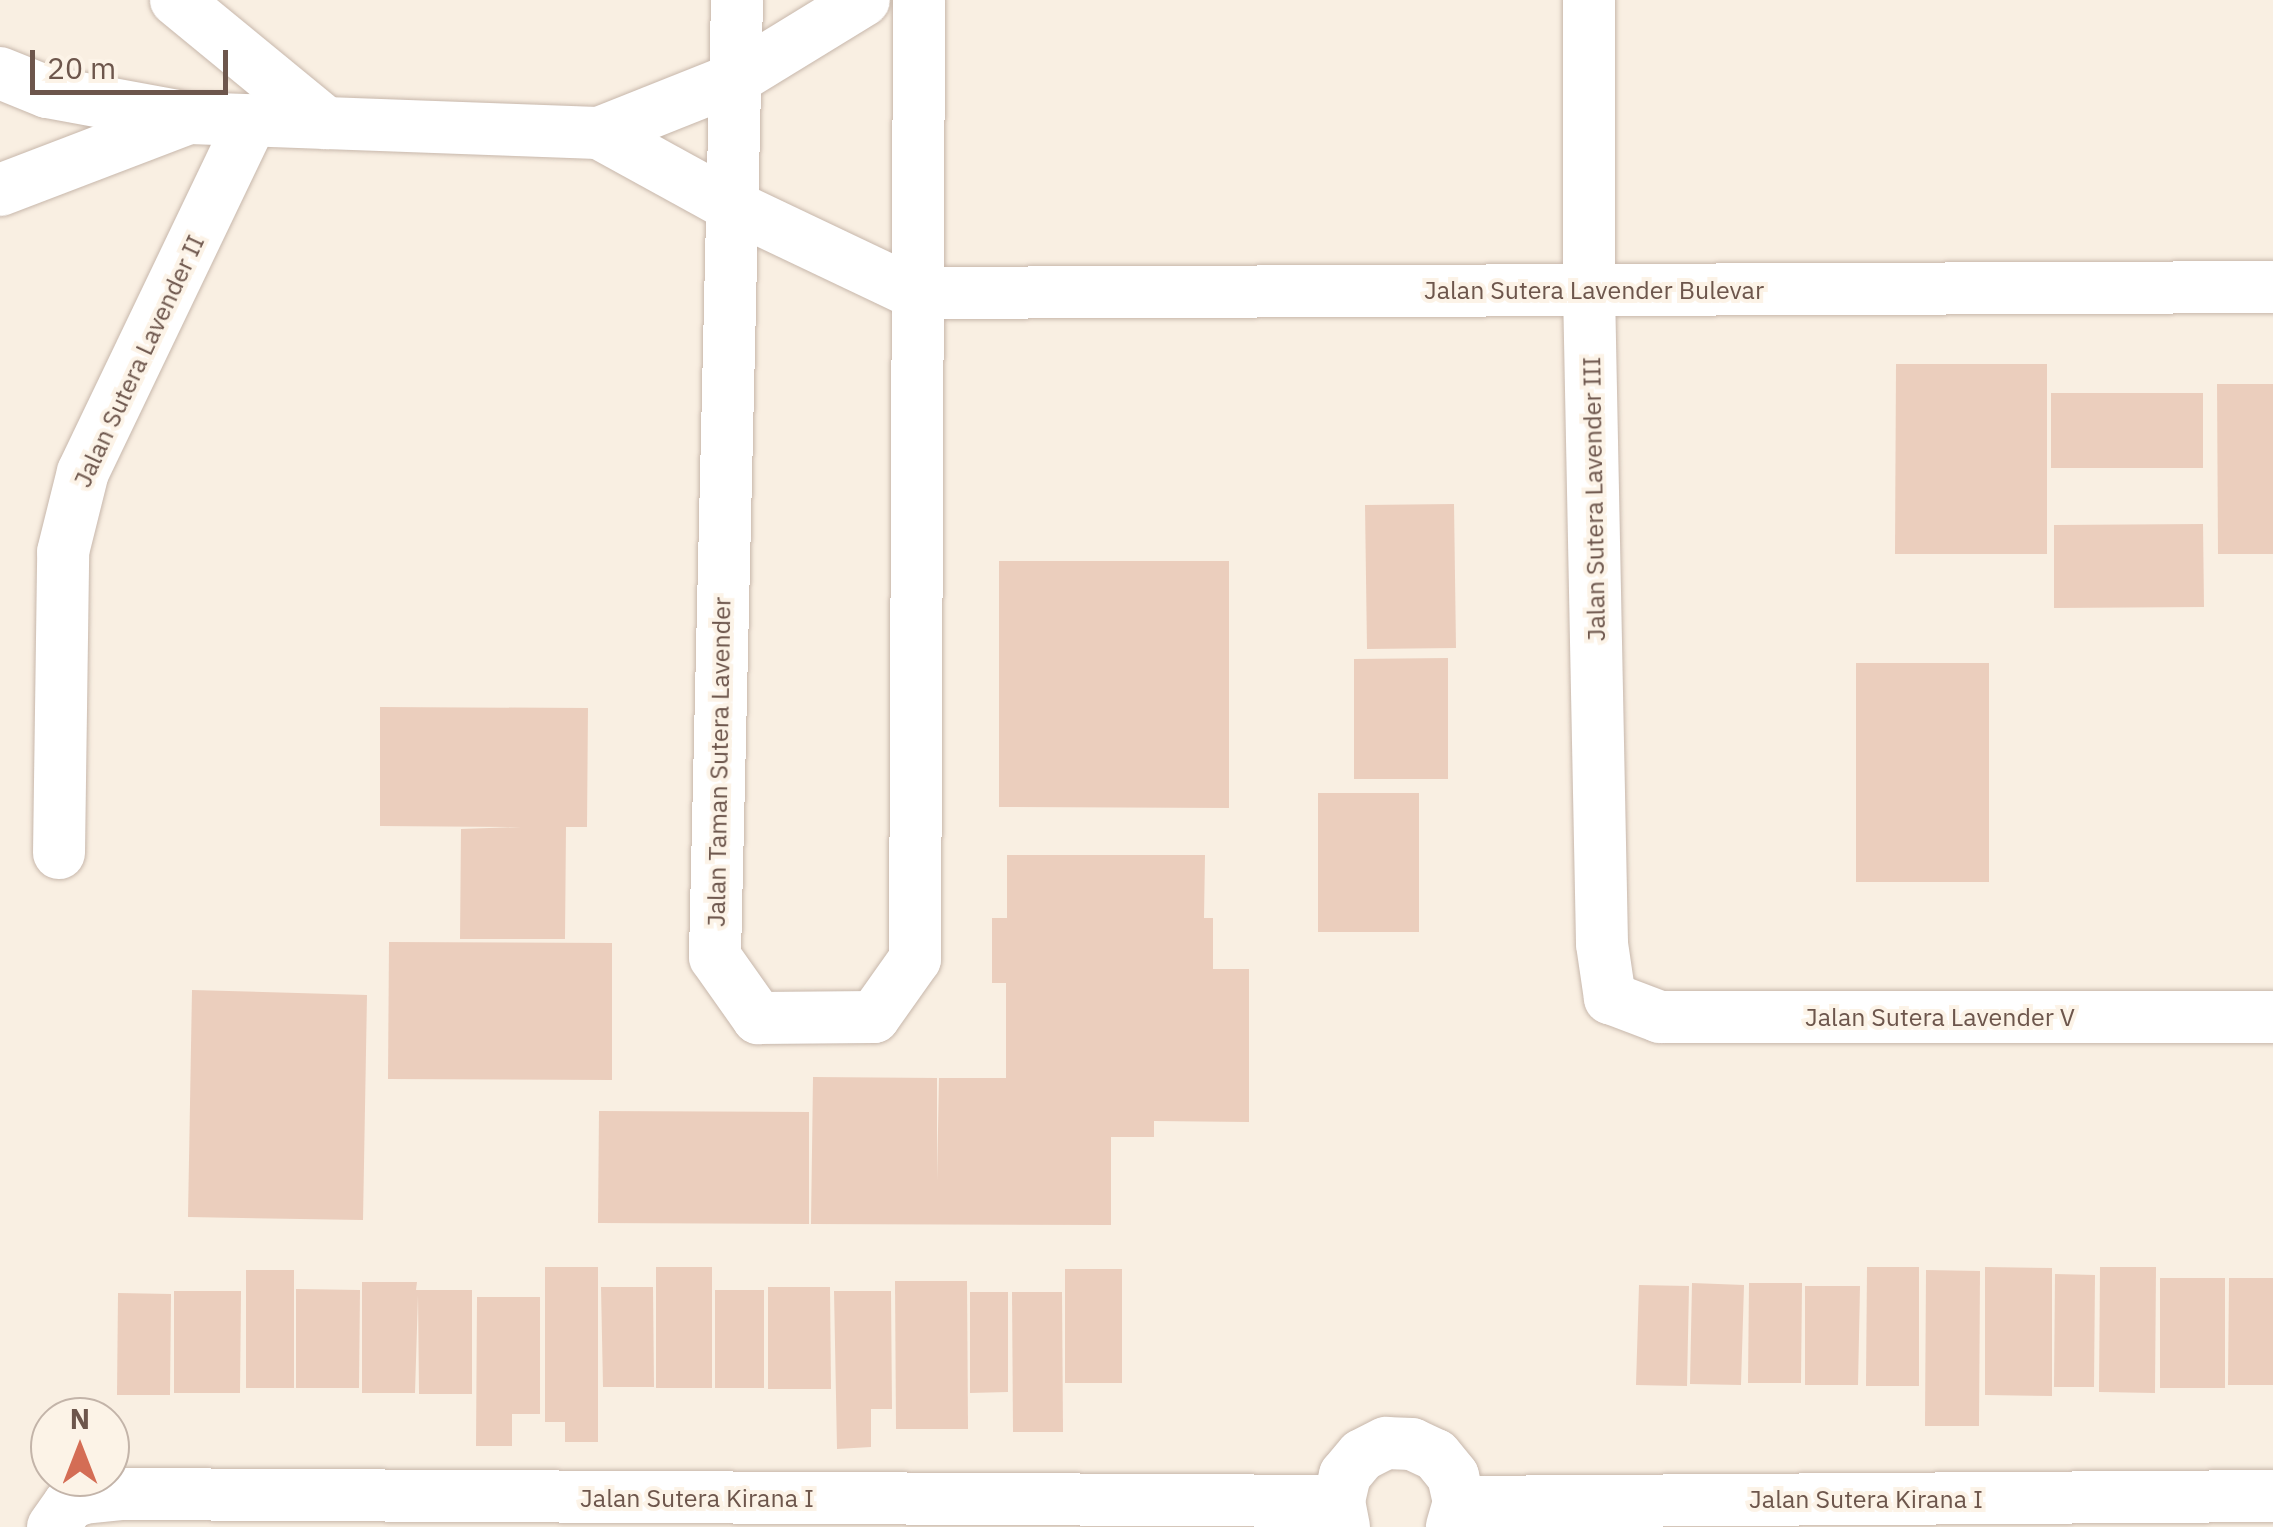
<!DOCTYPE html>
<style>
body{margin:0}
#map{position:relative;width:2273px;height:1527px;overflow:hidden;background:#f9efe2;font-family:"IBM Plex Sans",sans-serif}
div>[style]{position:absolute}
[style*='--x']{left:calc(var(--x)*1px);top:calc(var(--y)*1px);width:calc(var(--w)*1px);rotate:calc(var(--a)*1deg)}
.building>*{inset:0;background:#ebcebd}
.roads{filter:drop-shadow(0 0 2px #c7b7ab) drop-shadow(0 0 2px #c7b7ab)}
.street>*{height:52px;margin:-26px;padding:0 26px;transform-origin:26px;border-radius:26px;background:#fff}
span{translate:-50% -50%;white-space:nowrap;text-align:center;line-height:1.15;-webkit-text-stroke:8px #fcf3e7;paint-order:stroke}
.street-label{font-size:25px;color:#6d564c}
.north{position:absolute;left:30px;top:1397px;width:100px;height:100px;box-sizing:border-box;background:#fcf3e7;border:2px solid #c3b4a9;border-radius:50%;rotate:0deg;font-size:28px;font-weight:700;line-height:40px;text-align:center;color:#6d564c}
.north::after{content:'';display:block;margin:auto;width:35px;height:45px;background:#d46d55;clip-path:polygon(50% 0,100% 100%,50% 72%,0 100%)}
.scale{position:absolute;left:30px;top:50px;width:198px;height:45px;box-sizing:border-box;border:5px solid #6d564c;border-top:0;padding-left:12px;font-size:30px;line-height:35px;white-space:nowrap;color:#6d564c;-webkit-text-stroke:8px #fcf3e7;paint-order:stroke}
</style>
<div id="map">
<div class="building">
<div style="clip-path:polygon(1896px 364px,2047px 364px,2047px 554px,1895px 554px)"></div>
<div style="clip-path:polygon(2217px 384px,2273px 384px,2273px 554px,2218px 554px)"></div>
<div style="clip-path:polygon(2051px 393px,2203px 393px,2203px 468px,2051px 468px)"></div>
<div style="clip-path:polygon(1454px 504px,1456px 648px,1367px 649px,1365px 505px)"></div>
<div style="clip-path:polygon(2203px 524px,2204px 607px,2054px 608px,2054px 525px)"></div>
<div style="clip-path:polygon(999px 561px,1229px 561px,1229px 808px,999px 807px)"></div>
<div style="clip-path:polygon(1448px 658px,1448px 779px,1354px 779px,1354px 659px)"></div>
<div style="clip-path:polygon(1856px 663px,1989px 663px,1989px 882px,1856px 882px)"></div>
<div style="clip-path:polygon(380px 707px,588px 708px,587px 827px,566px 827px,565px 939px,460px 939px,461px 829px,521px 827px,380px 826px)"></div>
<div style="clip-path:polygon(1318px 793px,1419px 793px,1419px 932px,1318px 932px)"></div>
<div style="clip-path:polygon(1007px 855px,1205px 855px,1204px 918px,1213px 918px,1213px 969px,1249px 969px,1249px 1122px,1154px 1121px,1154px 1137px,1111px 1137px,1111px 1225px,811px 1224px,813px 1077px,937px 1078px,937px 1181px,939px 1078px,1006px 1078px,1006px 983px,992px 983px,992px 918px,1007px 918px)"></div>
<div style="clip-path:polygon(389px 942px,612px 943px,612px 1080px,388px 1079px)"></div>
<div style="clip-path:polygon(192px 990px,367px 995px,363px 1220px,188px 1217px)"></div>
<div style="clip-path:polygon(599px 1111px,809px 1112px,809px 1224px,598px 1223px)"></div>
<div style="clip-path:polygon(545px 1267px,598px 1267px,598px 1442px,565px 1442px,565px 1422px,545px 1422px)"></div>
<div style="clip-path:polygon(656px 1267px,712px 1267px,712px 1388px,656px 1388px)"></div>
<div style="clip-path:polygon(1867px 1267px,1919px 1267px,1919px 1386px,1866px 1386px)"></div>
<div style="clip-path:polygon(1985px 1267px,2052px 1268px,2052px 1396px,1985px 1395px)"></div>
<div style="clip-path:polygon(2100px 1267px,2156px 1267px,2155px 1393px,2099px 1392px)"></div>
<div style="clip-path:polygon(1065px 1269px,1122px 1269px,1122px 1383px,1065px 1383px)"></div>
<div style="clip-path:polygon(246px 1270px,294px 1270px,294px 1388px,246px 1388px)"></div>
<div style="clip-path:polygon(1926px 1270px,1980px 1271px,1979px 1426px,1925px 1426px)"></div>
<div style="clip-path:polygon(2055px 1274px,2095px 1275px,2094px 1387px,2054px 1387px)"></div>
<div style="clip-path:polygon(2160px 1278px,2225px 1278px,2225px 1388px,2160px 1388px)"></div>
<div style="clip-path:polygon(2229px 1278px,2273px 1278px,2273px 1385px,2228px 1385px)"></div>
<div style="clip-path:polygon(895px 1281px,967px 1281px,968px 1429px,896px 1429px)"></div>
<div style="clip-path:polygon(362px 1282px,417px 1282px,416px 1290px,472px 1290px,472px 1394px,419px 1394px,418px 1295px,415px 1393px,362px 1393px)"></div>
<div style="clip-path:polygon(1692px 1283px,1744px 1285px,1741px 1385px,1690px 1384px)"></div>
<div style="clip-path:polygon(1749px 1283px,1802px 1283px,1801px 1383px,1748px 1383px)"></div>
<div style="clip-path:polygon(1639px 1285px,1689px 1286px,1687px 1386px,1636px 1385px)"></div>
<div style="clip-path:polygon(1805px 1286px,1860px 1286px,1858px 1385px,1805px 1385px)"></div>
<div style="clip-path:polygon(601px 1287px,653px 1287px,654px 1387px,603px 1387px)"></div>
<div style="clip-path:polygon(768px 1287px,830px 1287px,831px 1389px,768px 1389px)"></div>
<div style="clip-path:polygon(296px 1289px,360px 1290px,359px 1388px,296px 1388px)"></div>
<div style="clip-path:polygon(715px 1290px,764px 1290px,764px 1388px,715px 1388px)"></div>
<div style="clip-path:polygon(174px 1291px,241px 1291px,240px 1393px,174px 1393px)"></div>
<div style="clip-path:polygon(834px 1291px,891px 1291px,892px 1409px,871px 1409px,871px 1447px,837px 1449px)"></div>
<div style="clip-path:polygon(970px 1292px,1008px 1292px,1008px 1392px,970px 1393px)"></div>
<div style="clip-path:polygon(1012px 1292px,1062px 1292px,1063px 1432px,1013px 1432px)"></div>
<div style="clip-path:polygon(118px 1293px,171px 1294px,170px 1395px,117px 1395px)"></div>
<div style="clip-path:polygon(477px 1297px,540px 1297px,540px 1414px,512px 1414px,512px 1446px,476px 1446px)"></div>
</div>
<div class="roads">
<div class="street">
<div style="--x:176;--y:0;--w:194;--a:39.4"></div>
<div style="--x:737;--y:0;--w:957;--a:91.32"></div>
<div style="--x:715;--y:957;--w:75;--a:54.8"></div>
<div style="--x:758;--y:1018;--w:116;--a:-0.5"></div>
<div style="--x:874;--y:1017;--w:71;--a:-54.7"></div>
<div style="--x:915;--y:959;--w:959;--a:-89.76"></div>
<div style="--x:1589;--y:0;--w:290;--a:90"></div>
<div style="--x:1589;--y:290;--w:654;--a:88.86"></div>
<div style="--x:1602;--y:944;--w:55;--a:81.6"></div>
<div style="--x:1610;--y:998;--w:53;--a:20.8"></div>
<div style="--x:1660;--y:1017;--w:613;--a:0"></div>
<div style="--x:0;--y:73;--w:51;--a:22"></div>
<div style="--x:47;--y:92;--w:144;--a:10.4"></div>
<div style="--x:189;--y:118;--w:410;--a:2.1"></div>
<div style="--x:599;--y:133;--w:146;--a:-21.7"></div>
<div style="--x:735;--y:79;--w:151;--a:-31.5"></div>
<div style="--x:599;--y:133;--w:152;--a:28.8"></div>
<div style="--x:732;--y:206;--w:203;--a:25.4"></div>
<div style="--x:915;--y:293;--w:1358;--a:-0.25"></div>
<div style="--x:0;--y:190;--w:202;--a:-20.9"></div>
<div style="--x:59;--y:853;--w:301;--a:-89.2"></div>
<div style="--x:63;--y:552;--w:82;--a:-76"></div>
<div style="--x:83;--y:472;--w:390;--a:-64.4"></div>
<div style="--x:1459;--y:1502;--w:814;--a:-0.42"></div>
<div style="--x:53;--y:1527;--w:28;--a:-55"></div>
<div style="--x:69;--y:1504;--w:16;--a:-22"></div>
<div style="--x:84;--y:1498;--w:39;--a:-6"></div>
<div style="--x:123;--y:1494;--w:1216;--a:0.33"></div>
<div style="--x:1344;--y:1527;--w:26;--a:-101"></div>
<div style="--x:1339;--y:1501;--w:27;--a:-77"></div>
<div style="--x:1345;--y:1475;--w:26;--a:-50"></div>
<div style="--x:1362;--y:1455;--w:27;--a:-27"></div>
<div style="--x:1386;--y:1443;--w:26;--a:2"></div>
<div style="--x:1412;--y:1444;--w:26;--a:25"></div>
<div style="--x:1436;--y:1455;--w:27;--a:51"></div>
<div style="--x:1453;--y:1476;--w:27;--a:77"></div>
<div style="--x:1459;--y:1502;--w:26;--a:106"></div>
</div>
</div>
<div class="street-label">
<span style="left:1594px;top:290px">Jalan Sutera Lavender Bulevar</span>
<span style="left:139px;top:361px;rotate:-65deg">Jalan Sutera Lavender II</span>
<span style="left:1594px;top:499px;rotate:-91deg">Jalan Sutera Lavender III</span>
<span style="left:719px;top:762px;rotate:-89deg">Jalan Taman Sutera Lavender</span>
<span style="left:1940px;top:1017px">Jalan Sutera Lavender V</span>
<span style="left:697px;top:1498px">Jalan Sutera Kirana I</span>
<span style="left:1866px;top:1499px">Jalan Sutera Kirana I</span>
</div>
<div class="north">N</div>
<div class="scale">20 m</div>
</div>
